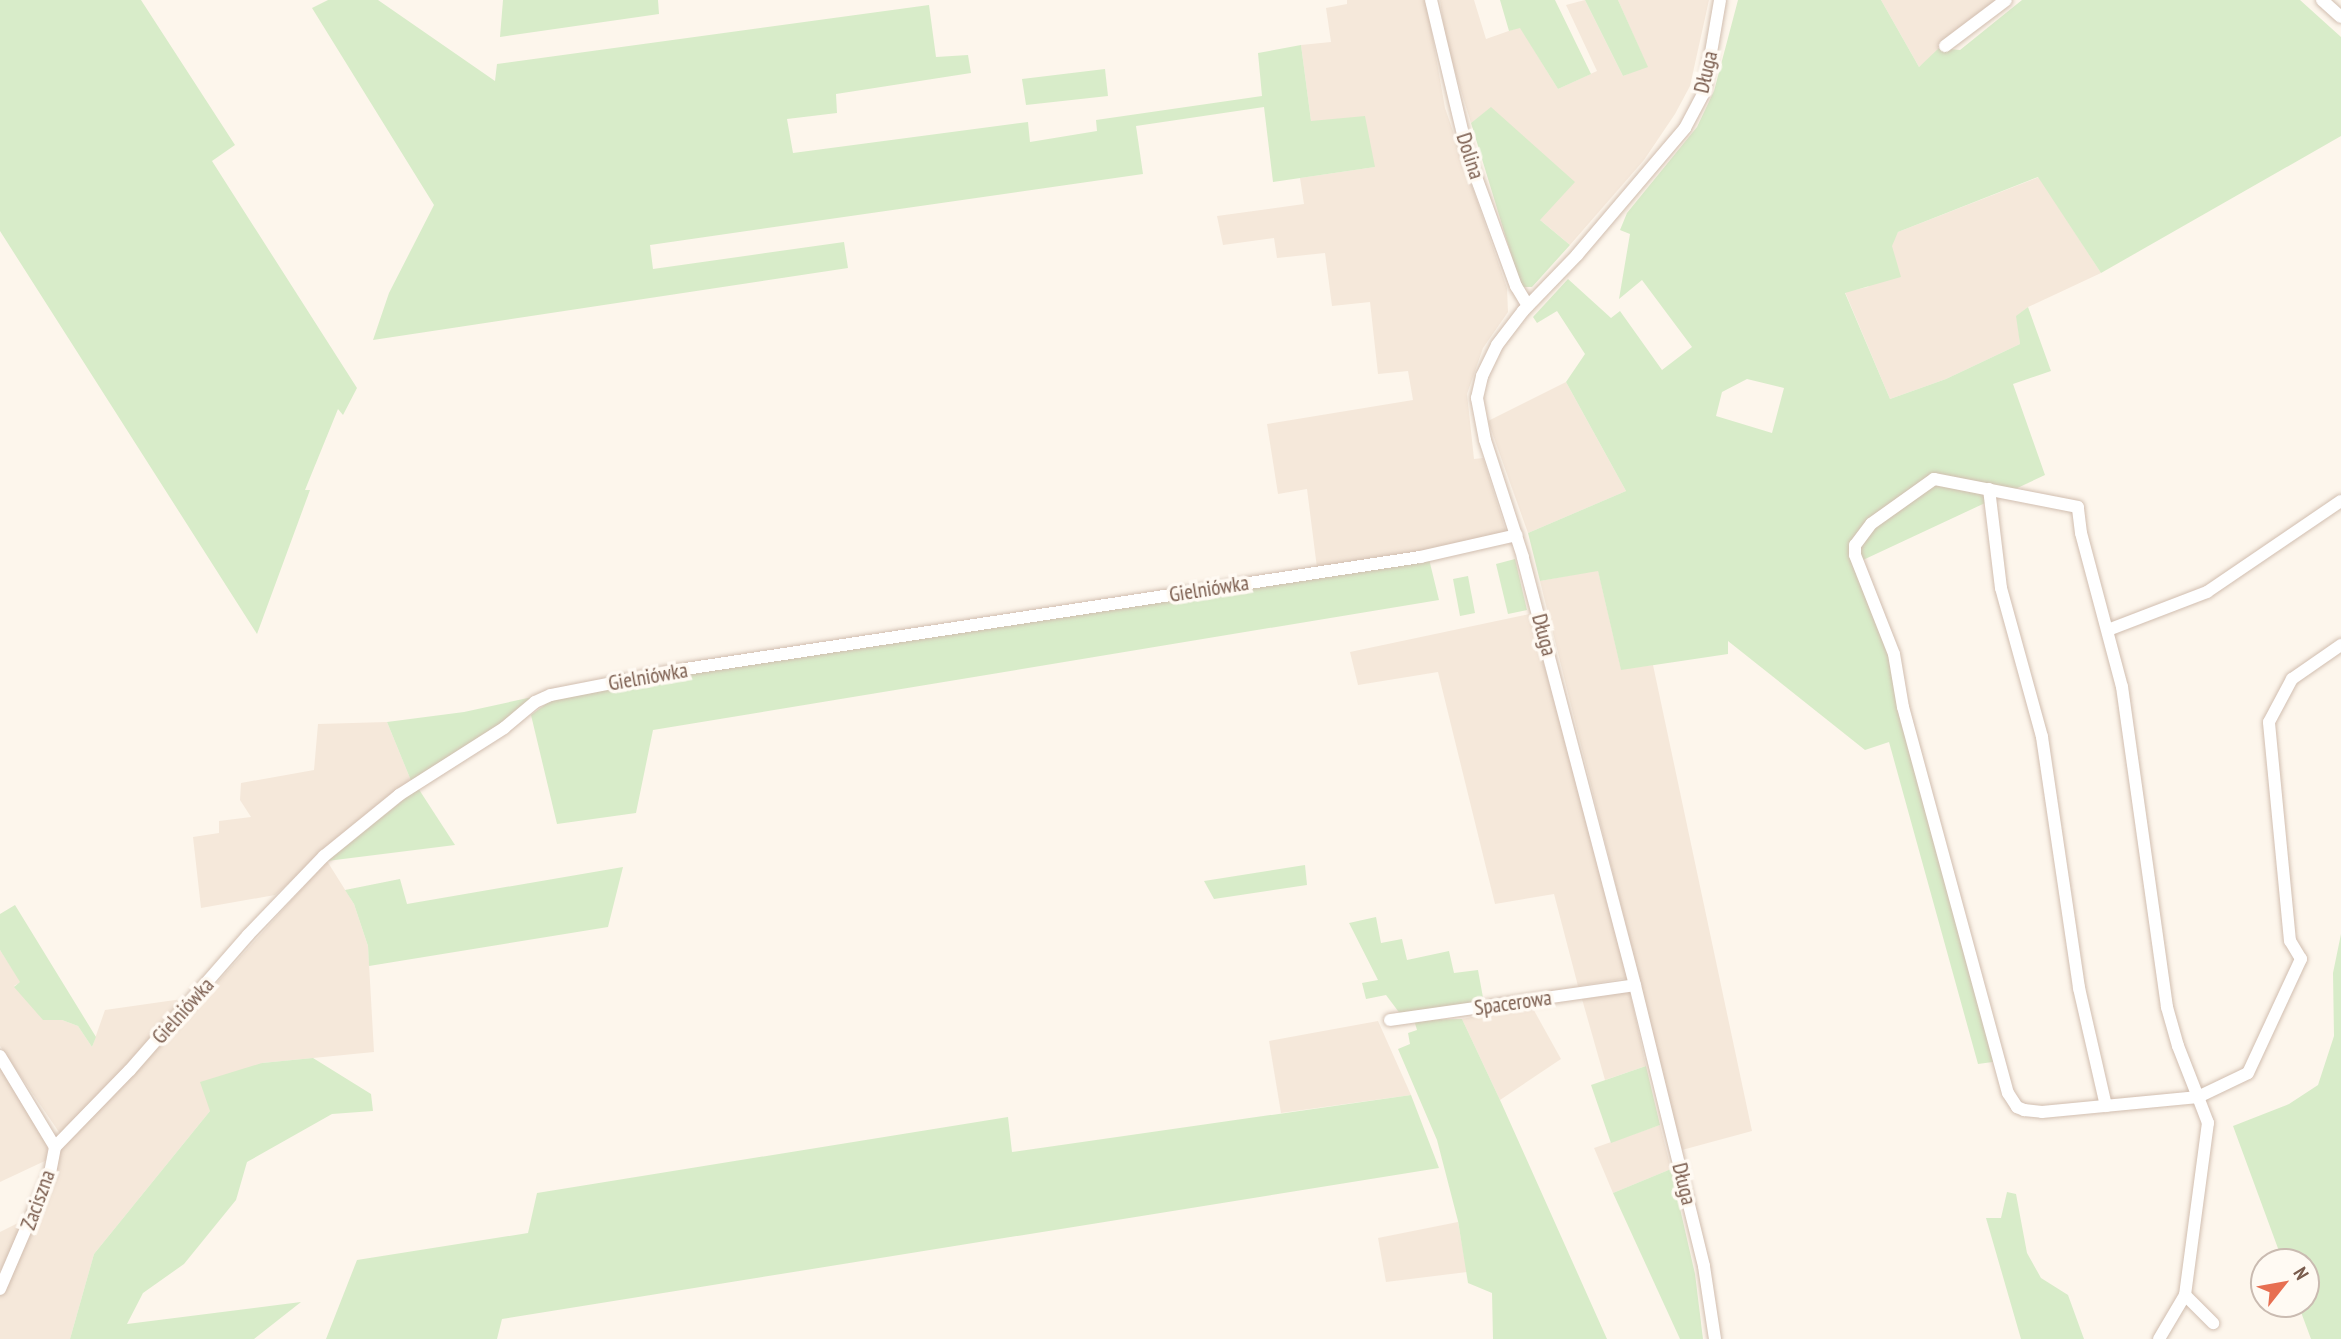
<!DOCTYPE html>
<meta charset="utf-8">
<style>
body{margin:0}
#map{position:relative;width:2341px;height:1339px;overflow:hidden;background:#fdf6ec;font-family:"PT Sans Narrow",sans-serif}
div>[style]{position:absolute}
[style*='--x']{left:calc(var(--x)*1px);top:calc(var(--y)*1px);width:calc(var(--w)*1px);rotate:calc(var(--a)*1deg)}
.residential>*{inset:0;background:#f5e8da}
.green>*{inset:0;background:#d8ecc9}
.roads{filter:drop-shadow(0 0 2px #d1beb0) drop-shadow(0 0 2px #d1beb0)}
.minor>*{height:12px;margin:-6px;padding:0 6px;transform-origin:6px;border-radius:6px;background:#fff}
span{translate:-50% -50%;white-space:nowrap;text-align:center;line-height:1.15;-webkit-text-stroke:7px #fffaf3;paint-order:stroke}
.street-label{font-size:21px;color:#7a5c4d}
.north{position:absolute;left:2250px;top:1248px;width:70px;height:70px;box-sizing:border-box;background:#fffaf3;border:2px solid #cabbb1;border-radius:50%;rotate:59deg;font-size:19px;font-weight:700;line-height:28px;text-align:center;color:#7a5c4d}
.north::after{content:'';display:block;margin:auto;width:24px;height:32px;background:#e76f51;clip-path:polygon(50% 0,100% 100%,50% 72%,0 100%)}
</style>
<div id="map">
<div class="residential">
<div style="clip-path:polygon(1347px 0,1426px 0,1445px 108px,1507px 288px,1508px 312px,1483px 348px,1467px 394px,1474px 459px,1483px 458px,1507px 535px,1447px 548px,1317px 568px,1307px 489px,1278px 494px,1267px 424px,1413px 400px,1408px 371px,1378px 374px,1370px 302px,1332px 306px,1325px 253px,1277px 258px,1274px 238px,1223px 245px,1217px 216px,1304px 204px,1300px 178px,1375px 167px,1311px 121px,1301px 45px,1331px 42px,1326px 8px,1347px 4px)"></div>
<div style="clip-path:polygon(1440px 0,1474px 0,1486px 39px,1520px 27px,1558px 89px,1597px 71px,1566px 5px,1585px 0,1623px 76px,1647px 66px,1618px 0,1709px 0,1690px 86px,1675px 114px,1644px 160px,1570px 245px,1540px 220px,1491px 108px,1471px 123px,1446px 42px)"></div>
<div style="clip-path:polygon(1881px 0,1998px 0,1919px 67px)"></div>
<div style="clip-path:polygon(2039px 177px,2101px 273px,2028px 307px,2017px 316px,2020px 344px,1946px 379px,1890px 399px,1845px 292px,1868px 287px,1898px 232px)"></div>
<div style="clip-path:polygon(1566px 382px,1626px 491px,1528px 533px,1488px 421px)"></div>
<div style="clip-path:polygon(1598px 570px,1621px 669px,1653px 665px,1752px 1131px,1682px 1150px,1540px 581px)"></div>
<div style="clip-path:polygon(1530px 614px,1601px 869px,1627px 978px,1578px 986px,1554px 894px,1495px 904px,1438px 672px,1358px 685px,1350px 652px)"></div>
<div style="clip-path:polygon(387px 722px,412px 783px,346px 832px,275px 895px,201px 908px,193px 837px,219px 833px,219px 821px,251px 817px,240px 800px,241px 783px,314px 770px,318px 724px)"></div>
<div style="clip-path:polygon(327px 861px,354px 904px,368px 946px,374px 1052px,262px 1063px,210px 1111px,94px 1254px,70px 1339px,0 1339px,0 1295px,30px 1229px,58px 1148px,213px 987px)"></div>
<div style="clip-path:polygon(0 950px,21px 982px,14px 986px,62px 1020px,78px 1026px,92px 1047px,105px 1010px,189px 998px,61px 1135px,0 1046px)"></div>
<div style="clip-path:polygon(1630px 992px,1646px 1066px,1605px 1080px,1582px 999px)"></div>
<div style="clip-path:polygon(1531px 1005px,1561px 1059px,1500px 1100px,1462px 1019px)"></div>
<div style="clip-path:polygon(1378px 1021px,1411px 1095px,1281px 1113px,1269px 1041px)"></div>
<div style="clip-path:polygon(0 1066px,47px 1145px,49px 1159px,0 1182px)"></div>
<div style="clip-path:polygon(1660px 1125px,1671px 1169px,1613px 1193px,1594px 1148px)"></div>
<div style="clip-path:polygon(24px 1220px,1px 1270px,0 1271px,0 1232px)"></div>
<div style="clip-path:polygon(1458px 1222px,1467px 1272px,1386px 1282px,1378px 1238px)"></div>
</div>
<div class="green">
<div style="clip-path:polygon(0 0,141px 0,235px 145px,212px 161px,357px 388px,343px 415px,338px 409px,305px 490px,310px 490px,257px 634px,0 231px)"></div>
<div style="clip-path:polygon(328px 0,378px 0,495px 81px,497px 64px,929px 5px,936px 57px,968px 55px,971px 73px,836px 94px,837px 113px,787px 119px,793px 153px,1028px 122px,1030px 142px,1097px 131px,1096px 120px,1262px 96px,1258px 53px,1301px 45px,1311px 121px,1365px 116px,1375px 167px,1273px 182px,1264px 107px,1136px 126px,1143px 174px,650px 245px,653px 269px,844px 242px,848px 268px,373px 340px,389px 293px,434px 205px,312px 8px)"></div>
<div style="clip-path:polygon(503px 0,658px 0,659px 14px,500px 37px)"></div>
<div style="clip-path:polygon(1500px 0,1555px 0,1591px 74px,1558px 89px,1520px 28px,1509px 31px)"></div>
<div style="clip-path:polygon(1585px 0,1618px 0,1648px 67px,1623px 76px)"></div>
<div style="clip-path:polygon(evenodd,1738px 0,1881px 0,1919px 67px,1939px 48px,1960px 50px,2022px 0,2300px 0,2341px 37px,2341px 136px,2101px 273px,2038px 177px,1898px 232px,1892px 246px,1901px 277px,1845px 293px,1890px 399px,1946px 379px,2020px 344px,2016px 316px,2028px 307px,2051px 371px,2013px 384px,2045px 475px,1863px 560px,2000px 1061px,1978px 1064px,1889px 742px,1865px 750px,1728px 641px,1728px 654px,1621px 670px,1598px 571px,1540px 581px,1528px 533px,1626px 491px,1566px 382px,1585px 354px,1557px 311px,1537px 323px,1533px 317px,1568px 279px,1611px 318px,1620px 311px,1662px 370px,1692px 347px,1642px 280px,1619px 299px,1630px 234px,1620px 230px,1627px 213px,1697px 127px,1714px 91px,1738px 0,1747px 379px,1784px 388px,1772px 433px,1716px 416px,1722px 392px,1747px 379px)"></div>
<div style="clip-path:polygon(1105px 69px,1108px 96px,1026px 105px,1022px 79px)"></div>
<div style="clip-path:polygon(1491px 107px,1575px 182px,1540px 220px,1570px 245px,1532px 287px,1521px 287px,1471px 123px)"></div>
<div style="clip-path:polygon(1429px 559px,1439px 600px,653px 730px,636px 813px,557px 824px,531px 715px,550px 701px,666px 676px)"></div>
<div style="clip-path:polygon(1515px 559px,1527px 610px,1508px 614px,1496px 564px)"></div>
<div style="clip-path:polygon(1468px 576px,1475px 613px,1460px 616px,1453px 579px)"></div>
<div style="clip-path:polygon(537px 696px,515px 715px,412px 783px,387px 722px,464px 712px)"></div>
<div style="clip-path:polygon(418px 788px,455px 845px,327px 861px)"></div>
<div style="clip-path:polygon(1305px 865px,1307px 885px,1214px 899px,1204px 881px)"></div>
<div style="clip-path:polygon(623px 867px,608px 927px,369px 966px,368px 946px,354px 904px,345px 890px,400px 879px,407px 904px)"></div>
<div style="clip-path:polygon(15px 905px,96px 1037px,92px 1047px,78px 1026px,62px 1020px,43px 1020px,14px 987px,20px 982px,0 950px,0 914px)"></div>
<div style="clip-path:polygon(1376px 917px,1381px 943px,1402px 939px,1407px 960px,1449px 951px,1454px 973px,1478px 970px,1484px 1003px,1401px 1015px,1386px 995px,1366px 999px,1362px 983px,1378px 980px,1349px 923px)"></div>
<div style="clip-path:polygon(2341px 934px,2341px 1339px,2311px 1339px,2298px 1304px,2306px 1304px,2306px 1262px,2283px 1262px,2233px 1126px,2289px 1104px,2318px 1085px,2334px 1036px,2333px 973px)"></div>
<div style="clip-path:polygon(1462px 1019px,1500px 1100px,1607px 1339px,1493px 1339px,1492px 1293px,1468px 1283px,1458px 1221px,1437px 1140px,1398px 1049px,1410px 1044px,1408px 1033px,1417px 1030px,1414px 1020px)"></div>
<div style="clip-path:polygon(313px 1058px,371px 1094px,373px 1111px,332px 1114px,247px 1162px,236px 1200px,184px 1264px,143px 1293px,127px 1324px,301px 1302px,254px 1339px,70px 1339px,94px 1254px,210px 1111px,200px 1082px,262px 1063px)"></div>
<div style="clip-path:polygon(1646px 1066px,1660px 1125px,1611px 1143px,1591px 1085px)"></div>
<div style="clip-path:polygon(1411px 1095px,1439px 1168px,502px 1319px,497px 1339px,326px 1339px,357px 1260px,528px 1233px,537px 1193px,1008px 1117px,1012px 1152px)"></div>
<div style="clip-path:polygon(1671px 1169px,1695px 1274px,1703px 1339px,1680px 1339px,1613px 1193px)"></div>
<div style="clip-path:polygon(2007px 1192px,2016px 1194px,2027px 1253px,2041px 1278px,2068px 1295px,2084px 1339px,2021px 1339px,1986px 1218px,2001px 1218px)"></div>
</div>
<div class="roads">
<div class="minor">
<div style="--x:1431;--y:0;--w:159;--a:76.6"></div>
<div style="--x:1468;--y:155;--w:140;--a:69.9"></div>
<div style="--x:1516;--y:286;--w:23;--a:59"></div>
<div style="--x:2322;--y:0;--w:25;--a:42"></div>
<div style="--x:1945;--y:46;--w:76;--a:-37"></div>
<div style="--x:1989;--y:489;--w:100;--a:83.1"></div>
<div style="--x:2001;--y:588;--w:155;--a:74.6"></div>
<div style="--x:2042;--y:737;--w:254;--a:81.6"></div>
<div style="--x:2079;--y:988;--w:121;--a:77.1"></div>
<div style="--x:2108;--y:630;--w:106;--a:-21"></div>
<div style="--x:2207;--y:592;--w:162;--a:-34.2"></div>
<div style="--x:1390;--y:1020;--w:247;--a:-8.1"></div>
<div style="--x:0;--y:1056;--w:106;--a:58.9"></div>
<div style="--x:55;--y:1147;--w:107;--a:-45.8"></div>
<div style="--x:130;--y:1070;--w:179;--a:-48.8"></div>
<div style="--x:248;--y:935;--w:110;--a:-46.1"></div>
<div style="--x:324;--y:856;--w:97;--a:-39.1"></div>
<div style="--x:399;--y:795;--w:125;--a:-32.5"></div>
<div style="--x:504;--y:728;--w:40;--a:-40"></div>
<div style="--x:535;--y:702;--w:17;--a:-24"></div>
<div style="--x:551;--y:695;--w:130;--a:-11.1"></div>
<div style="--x:679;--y:670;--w:750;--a:-8.67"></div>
<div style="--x:1420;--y:557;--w:99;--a:-12.8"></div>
<div style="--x:0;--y:1289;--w:126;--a:-66.7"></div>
<div style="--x:50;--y:1173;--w:26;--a:-79"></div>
<div style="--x:2185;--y:1295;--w:40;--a:45"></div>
<div style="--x:1715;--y:1339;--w:74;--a:-98.6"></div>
<div style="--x:1704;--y:1266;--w:289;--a:-103.8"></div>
<div style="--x:1635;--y:985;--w:442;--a:-104.7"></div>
<div style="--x:1523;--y:557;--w:123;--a:-108"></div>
<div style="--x:1485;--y:440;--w:43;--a:-100.8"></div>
<div style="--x:1477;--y:398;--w:23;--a:-77"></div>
<div style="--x:1482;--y:376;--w:34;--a:-64"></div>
<div style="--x:1497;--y:345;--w:43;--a:-52.6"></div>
<div style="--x:1523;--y:311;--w:78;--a:-46"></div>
<div style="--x:1577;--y:255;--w:167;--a:-49.6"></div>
<div style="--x:1685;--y:128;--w:40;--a:-62"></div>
<div style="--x:1704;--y:93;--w:94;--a:-80.2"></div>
<div style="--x:2159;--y:1339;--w:51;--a:-59.4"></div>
<div style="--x:2185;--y:1295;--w:174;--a:-82.4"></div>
<div style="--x:2208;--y:1123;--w:28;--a:-111"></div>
<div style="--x:2198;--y:1097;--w:55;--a:-111.4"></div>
<div style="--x:2178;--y:1046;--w:41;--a:-105.8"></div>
<div style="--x:2167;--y:1007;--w:323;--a:-98"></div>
<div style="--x:2122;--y:687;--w:159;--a:-104.9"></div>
<div style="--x:2081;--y:533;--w:26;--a:-97"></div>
<div style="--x:2078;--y:507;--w:147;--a:-169"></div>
<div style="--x:1934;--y:479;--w:77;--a:144.5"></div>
<div style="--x:1871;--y:524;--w:26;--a:127"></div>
<div style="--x:1855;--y:545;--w:10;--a:90"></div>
<div style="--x:1855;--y:555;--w:106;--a:68.5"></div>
<div style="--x:1894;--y:654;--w:54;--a:80.4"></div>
<div style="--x:1903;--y:707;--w:400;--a:74.8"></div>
<div style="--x:2008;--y:1093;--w:17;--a:57"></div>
<div style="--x:2017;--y:1107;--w:8;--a:23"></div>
<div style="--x:2024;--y:1110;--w:18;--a:6"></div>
<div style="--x:2042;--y:1112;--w:157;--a:-5.5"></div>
<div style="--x:2198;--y:1097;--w:55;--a:-25.6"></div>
<div style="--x:2248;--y:1073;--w:126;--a:-65.1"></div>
<div style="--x:2301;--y:959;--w:21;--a:-121"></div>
<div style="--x:2290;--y:941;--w:220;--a:-95.5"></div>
<div style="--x:2269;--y:722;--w:49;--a:-61.9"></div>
<div style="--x:2292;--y:679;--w:60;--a:-34.8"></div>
</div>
</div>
<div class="street-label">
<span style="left:1706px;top:72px;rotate:-77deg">Długa</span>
<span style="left:1470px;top:156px;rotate:72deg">Dolina</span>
<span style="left:1209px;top:589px;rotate:-9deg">Gielniówka</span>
<span style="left:1544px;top:635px;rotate:75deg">Długa</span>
<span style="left:648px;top:677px;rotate:-10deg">Gielniówka</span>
<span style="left:1513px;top:1003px;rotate:-8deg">Spacerowa</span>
<span style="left:183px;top:1011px;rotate:-48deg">Gielniówka</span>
<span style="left:1684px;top:1184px;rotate:76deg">Długa</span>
<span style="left:38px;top:1200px;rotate:-70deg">Zaciszna</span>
</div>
<div class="north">N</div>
</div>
